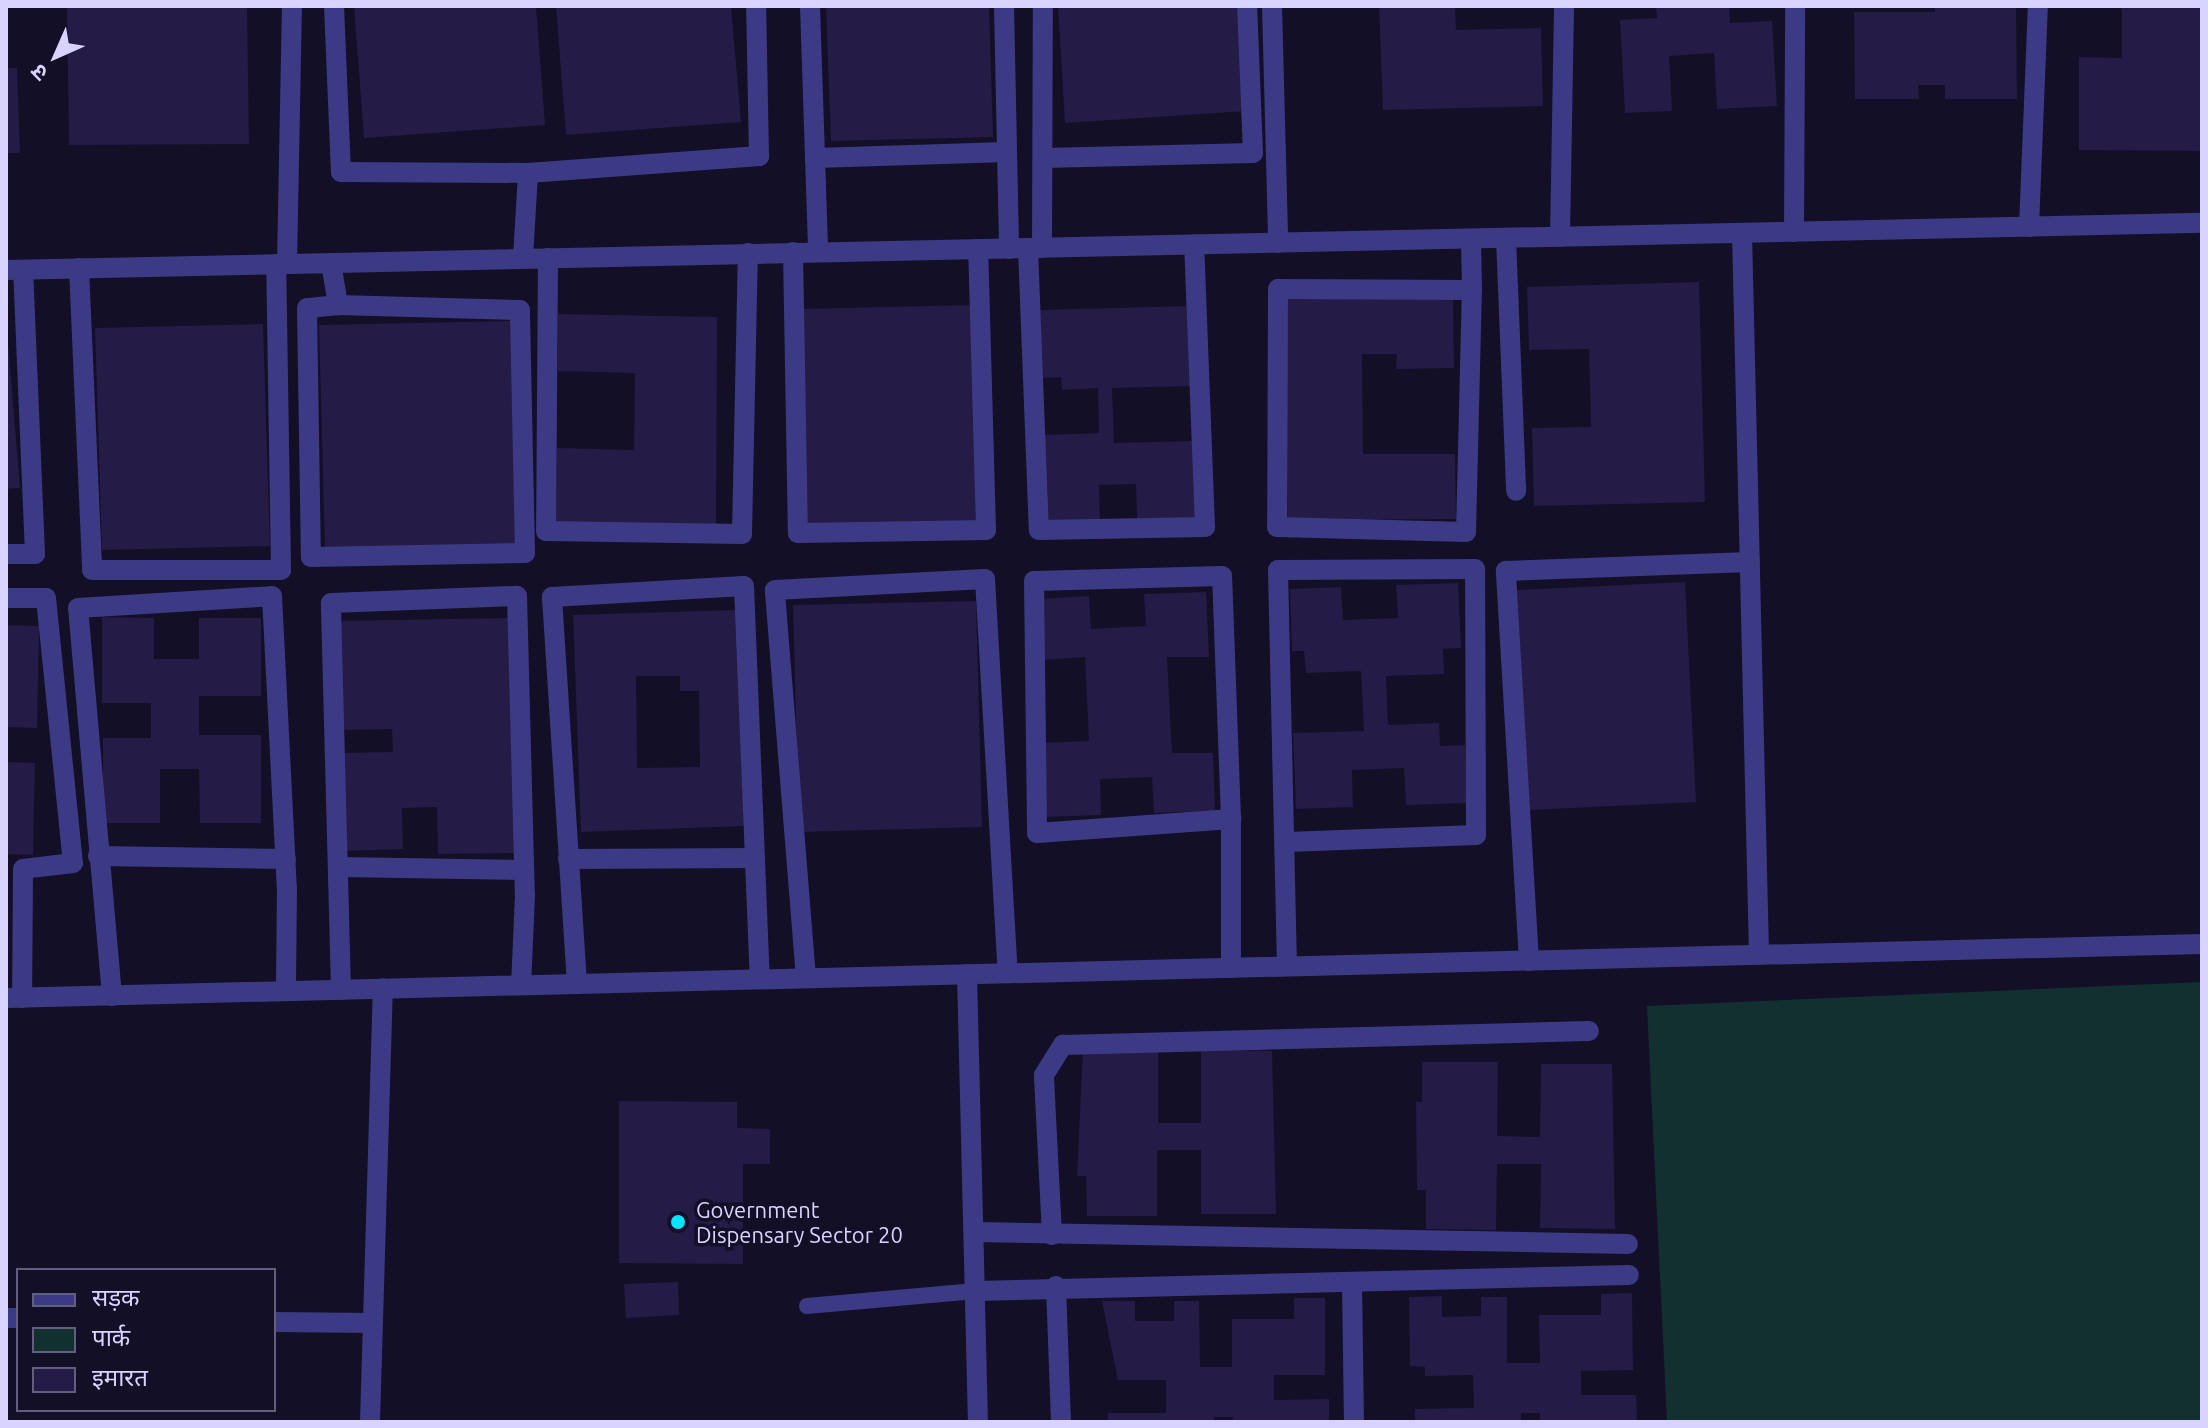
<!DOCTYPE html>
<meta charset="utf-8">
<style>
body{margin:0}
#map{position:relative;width:2208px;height:1428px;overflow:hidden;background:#130f26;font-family:Ubuntu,"Noto Sans Devanagari",sans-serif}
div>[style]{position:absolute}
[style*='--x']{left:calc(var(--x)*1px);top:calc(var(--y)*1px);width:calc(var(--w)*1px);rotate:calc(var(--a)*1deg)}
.green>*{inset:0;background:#12302f}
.building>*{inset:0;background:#241b47}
.lane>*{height:16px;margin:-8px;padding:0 8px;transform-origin:8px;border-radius:8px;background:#3d3a85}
.street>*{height:20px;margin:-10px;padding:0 10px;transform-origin:10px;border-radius:10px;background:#3d3a85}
.dots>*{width:22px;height:22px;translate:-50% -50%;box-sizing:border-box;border:4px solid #130f26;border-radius:50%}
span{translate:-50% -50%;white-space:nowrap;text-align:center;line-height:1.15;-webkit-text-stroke:7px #130f26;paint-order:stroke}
.poi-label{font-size:22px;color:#d9d4ff}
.left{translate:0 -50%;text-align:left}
.frame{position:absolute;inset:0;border:8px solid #d9d4ff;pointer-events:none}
.legend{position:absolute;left:16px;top:1268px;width:260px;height:144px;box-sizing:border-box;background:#130f26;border:2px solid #625e7d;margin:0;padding:10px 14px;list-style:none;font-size:24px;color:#d9d4ff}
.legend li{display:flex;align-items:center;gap:16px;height:40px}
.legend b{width:40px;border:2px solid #625e7d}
.north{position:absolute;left:16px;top:16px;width:80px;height:80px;-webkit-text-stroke:6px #130f26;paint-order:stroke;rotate:225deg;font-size:22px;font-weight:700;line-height:32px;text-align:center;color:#d9d4ff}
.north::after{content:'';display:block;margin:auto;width:28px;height:36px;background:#d9d4ff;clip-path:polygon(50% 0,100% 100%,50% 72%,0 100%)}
</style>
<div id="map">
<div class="green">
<div style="clip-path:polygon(2202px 982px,2202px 1422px,1667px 1422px,1647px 1006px)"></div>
</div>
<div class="building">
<div style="clip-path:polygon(67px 6px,247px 6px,249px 144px,69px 145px)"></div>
<div style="clip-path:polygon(354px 6px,536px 6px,545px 125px,364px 138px)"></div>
<div style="clip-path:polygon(556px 6px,731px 6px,741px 122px,566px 135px)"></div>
<div style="clip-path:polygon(826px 6px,989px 6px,993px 137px,831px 141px)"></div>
<div style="clip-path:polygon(1058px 6px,1239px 6px,1246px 111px,1065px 123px)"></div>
<div style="clip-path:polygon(1379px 6px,1455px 6px,1456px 30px,1541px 28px,1543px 106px,1383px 110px)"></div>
<div style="clip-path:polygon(1656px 6px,1729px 6px,1730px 23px,1772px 21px,1777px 106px,1717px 109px,1714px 53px,1669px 56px,1672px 111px,1625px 113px,1620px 20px,1657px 18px)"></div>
<div style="clip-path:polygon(1935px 6px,2016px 6px,2017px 99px,1945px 99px,1945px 85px,1918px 85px,1919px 99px,1855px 99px,1854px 12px,1935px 12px)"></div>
<div style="clip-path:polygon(2112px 6px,2202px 6px,2202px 151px,2079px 150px,2079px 57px,2122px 58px,2122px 9px)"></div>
<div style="clip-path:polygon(6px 68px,17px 68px,20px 153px,6px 153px)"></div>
<div style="clip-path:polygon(1699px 282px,1705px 502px,1534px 506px,1532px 428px,1591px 427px,1589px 349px,1529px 350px,1527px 287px)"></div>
<div style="clip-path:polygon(1453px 296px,1454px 368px,1396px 369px,1397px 354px,1362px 354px,1363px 454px,1455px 454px,1456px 519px,1288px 520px,1285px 297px)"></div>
<div style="clip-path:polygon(972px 305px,976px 522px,805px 525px,800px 309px)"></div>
<div style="clip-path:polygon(1189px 306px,1191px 386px,1112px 388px,1114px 443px,1193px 441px,1196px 519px,1137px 520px,1136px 484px,1099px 485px,1100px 522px,1046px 523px,1044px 435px,1099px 433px,1098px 388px,1062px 390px,1061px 377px,1042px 378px,1040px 310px)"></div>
<div style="clip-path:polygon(558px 314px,717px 317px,716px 524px,556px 522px,557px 448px,634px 450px,635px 373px,558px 371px)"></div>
<div style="clip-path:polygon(6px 317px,20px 488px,6px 489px)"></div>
<div style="clip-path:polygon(512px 321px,518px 544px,325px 548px,319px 325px)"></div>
<div style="clip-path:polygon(263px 324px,270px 546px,102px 550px,95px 328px)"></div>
<div style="clip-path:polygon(1685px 582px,1696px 802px,1529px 810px,1517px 590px)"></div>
<div style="clip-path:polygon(1458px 583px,1461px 648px,1443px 649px,1444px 674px,1386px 676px,1388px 725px,1439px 723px,1440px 746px,1465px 745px,1467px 803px,1406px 805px,1404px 768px,1352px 770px,1353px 807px,1296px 809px,1293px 733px,1364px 731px,1361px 671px,1306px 673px,1304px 651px,1292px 651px,1290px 589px,1341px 587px,1343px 620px,1398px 618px,1396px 585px)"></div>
<div style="clip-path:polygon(1206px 592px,1209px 657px,1167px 657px,1172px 753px,1213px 753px,1215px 811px,1154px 813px,1152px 777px,1100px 779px,1101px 815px,1044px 817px,1041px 743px,1089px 741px,1085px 657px,1041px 660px,1038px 599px,1089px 596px,1091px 629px,1146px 626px,1144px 594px)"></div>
<div style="clip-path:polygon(976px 601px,982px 827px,799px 832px,793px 605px)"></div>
<div style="clip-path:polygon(evenodd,736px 610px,744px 826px,581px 832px,573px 615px,736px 610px,636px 676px,680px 676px,680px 691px,699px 691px,700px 767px,637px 768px,636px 676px)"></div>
<div style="clip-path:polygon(102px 617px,154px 618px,154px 659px,199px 659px,199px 618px,261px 618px,261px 696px,199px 696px,199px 735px,261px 735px,261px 823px,200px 823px,199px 769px,160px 769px,160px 823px,103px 823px,103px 738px,151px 738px,151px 703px,102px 703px)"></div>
<div style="clip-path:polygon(510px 618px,516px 853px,438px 854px,437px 807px,402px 808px,403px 849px,340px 851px,338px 753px,393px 752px,392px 729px,337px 730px,334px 621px)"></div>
<div style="clip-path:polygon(6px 625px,39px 626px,37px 728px,6px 727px)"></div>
<div style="clip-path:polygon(6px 762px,35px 763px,33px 855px,6px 854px)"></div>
<div style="clip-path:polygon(1083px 1048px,1158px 1048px,1158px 1123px,1201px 1123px,1201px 1050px,1272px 1051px,1276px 1214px,1201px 1214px,1201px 1150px,1157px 1150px,1157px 1216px,1087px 1216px,1086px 1176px,1077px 1176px)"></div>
<div style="clip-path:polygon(1422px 1062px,1498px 1062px,1497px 1136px,1540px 1137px,1541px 1064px,1612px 1064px,1615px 1229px,1540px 1228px,1541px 1164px,1497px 1164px,1496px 1230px,1426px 1229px,1426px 1190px,1417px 1190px,1416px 1102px,1422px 1102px)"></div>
<div style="clip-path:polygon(619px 1101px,737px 1102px,737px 1128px,770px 1129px,770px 1164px,743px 1164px,743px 1264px,619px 1263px)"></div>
<div style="clip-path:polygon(678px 1282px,679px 1315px,626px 1318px,624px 1284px)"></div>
<div style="clip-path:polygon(1632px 1293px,1633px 1370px,1581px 1371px,1581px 1395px,1636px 1395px,1637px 1422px,1540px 1422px,1540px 1413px,1521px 1413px,1521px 1421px,1415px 1422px,1415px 1409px,1474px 1408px,1473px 1375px,1425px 1376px,1425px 1367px,1410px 1366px,1409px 1297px,1442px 1296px,1442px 1317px,1481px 1316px,1481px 1297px,1507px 1297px,1507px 1363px,1540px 1363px,1539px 1315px,1601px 1315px,1601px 1294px)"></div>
<div style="clip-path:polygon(1294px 1298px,1325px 1298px,1325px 1375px,1274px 1375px,1274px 1400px,1329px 1399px,1329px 1422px,1233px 1422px,1233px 1417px,1214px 1417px,1214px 1422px,1108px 1422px,1108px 1413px,1166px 1413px,1166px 1380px,1118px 1380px,1102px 1301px,1135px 1301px,1135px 1321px,1174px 1321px,1174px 1301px,1199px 1301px,1200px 1367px,1232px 1367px,1232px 1319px,1294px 1319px)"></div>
</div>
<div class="lane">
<div style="--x:807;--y:1306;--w:169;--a:-5.1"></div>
</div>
<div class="street">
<div style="--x:334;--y:6;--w:166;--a:87.6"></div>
<div style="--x:341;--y:172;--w:187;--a:0.3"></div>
<div style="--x:528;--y:173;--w:232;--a:-4.2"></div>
<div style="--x:759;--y:156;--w:150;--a:-91.1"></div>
<div style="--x:810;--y:6;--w:246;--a:88.1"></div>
<div style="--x:1004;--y:6;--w:243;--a:88.8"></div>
<div style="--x:1272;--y:6;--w:237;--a:88.5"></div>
<div style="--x:815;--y:158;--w:192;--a:-1.8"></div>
<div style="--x:1044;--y:158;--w:209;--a:-1.4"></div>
<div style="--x:1253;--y:153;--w:147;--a:-92.3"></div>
<div style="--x:2029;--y:227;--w:221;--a:-87.7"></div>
<div style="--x:1794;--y:232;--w:226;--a:-89.7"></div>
<div style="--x:1742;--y:233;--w:722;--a:88.65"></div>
<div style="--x:1560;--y:237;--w:231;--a:-89"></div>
<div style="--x:1506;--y:238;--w:253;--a:87.7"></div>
<div style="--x:1471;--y:239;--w:51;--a:88.9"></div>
<div style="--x:1472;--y:290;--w:194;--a:-179.7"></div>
<div style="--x:1278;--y:289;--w:238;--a:90.2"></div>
<div style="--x:1277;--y:527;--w:189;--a:1.5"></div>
<div style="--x:1466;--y:532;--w:242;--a:-88.6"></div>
<div style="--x:1028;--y:248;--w:282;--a:87.8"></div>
<div style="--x:1039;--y:530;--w:166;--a:-1"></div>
<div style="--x:1205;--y:527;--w:283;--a:-92.2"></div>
<div style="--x:1042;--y:248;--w:242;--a:-89.8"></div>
<div style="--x:793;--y:252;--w:281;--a:89"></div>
<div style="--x:798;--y:533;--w:188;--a:-0.9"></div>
<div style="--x:986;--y:530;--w:281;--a:-91.6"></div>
<div style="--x:523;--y:258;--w:85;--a:-86.6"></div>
<div style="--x:548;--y:258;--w:273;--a:90.4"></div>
<div style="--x:546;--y:531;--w:196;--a:0.9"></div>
<div style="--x:742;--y:534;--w:281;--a:-88.8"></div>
<div style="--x:331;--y:263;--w:43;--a:80.5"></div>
<div style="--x:338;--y:305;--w:31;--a:174"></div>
<div style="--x:307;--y:308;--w:249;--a:89.1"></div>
<div style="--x:311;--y:557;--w:214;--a:-1.1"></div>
<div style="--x:525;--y:553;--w:243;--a:-91.2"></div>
<div style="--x:520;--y:310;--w:182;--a:-178.4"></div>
<div style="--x:287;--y:264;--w:258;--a:-88.9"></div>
<div style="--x:79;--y:268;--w:302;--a:87.5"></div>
<div style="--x:92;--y:570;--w:189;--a:0"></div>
<div style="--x:281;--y:570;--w:306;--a:-90.9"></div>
<div style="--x:6;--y:270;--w:2197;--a:-1.23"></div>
<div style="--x:6;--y:554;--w:29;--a:0"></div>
<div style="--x:35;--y:554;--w:284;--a:-92.4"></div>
<div style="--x:6;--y:598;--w:40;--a:0"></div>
<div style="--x:46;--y:598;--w:266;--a:84.2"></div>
<div style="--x:73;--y:863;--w:50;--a:173.2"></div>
<div style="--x:23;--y:869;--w:129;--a:90.4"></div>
<div style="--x:1287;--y:842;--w:189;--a:-2.1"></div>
<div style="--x:1476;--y:835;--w:266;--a:-90.2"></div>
<div style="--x:1475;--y:569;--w:197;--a:179.7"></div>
<div style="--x:1278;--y:570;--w:396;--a:88.7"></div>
<div style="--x:98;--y:856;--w:188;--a:0.9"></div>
<div style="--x:568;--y:859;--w:187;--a:-0.3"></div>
<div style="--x:339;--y:867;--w:185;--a:0.9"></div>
<div style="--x:1529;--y:961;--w:391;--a:-93.4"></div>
<div style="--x:1506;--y:571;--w:244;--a:-2.1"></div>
<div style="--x:1231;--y:968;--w:149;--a:-90"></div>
<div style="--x:1231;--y:819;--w:243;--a:-92.1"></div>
<div style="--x:1222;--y:576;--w:188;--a:178.5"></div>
<div style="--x:1034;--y:581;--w:252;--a:89.3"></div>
<div style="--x:1037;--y:833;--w:195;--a:-4.1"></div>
<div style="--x:967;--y:974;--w:448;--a:88.6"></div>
<div style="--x:806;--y:978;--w:389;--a:-94.6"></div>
<div style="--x:775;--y:590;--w:210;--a:-3"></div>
<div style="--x:985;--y:579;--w:395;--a:86.7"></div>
<div style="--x:577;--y:984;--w:388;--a:-93.7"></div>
<div style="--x:552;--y:597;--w:192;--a:-3.3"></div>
<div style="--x:744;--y:586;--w:393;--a:87.7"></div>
<div style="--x:341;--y:990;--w:387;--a:-91.5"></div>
<div style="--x:331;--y:603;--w:186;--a:-2.2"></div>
<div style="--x:517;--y:596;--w:299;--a:88.5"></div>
<div style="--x:525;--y:895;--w:90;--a:92.5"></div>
<div style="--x:112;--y:996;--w:389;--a:-95"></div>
<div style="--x:78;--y:608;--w:194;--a:-3.5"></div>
<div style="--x:272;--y:596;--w:292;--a:87.1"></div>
<div style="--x:287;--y:888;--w:103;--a:90.6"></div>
<div style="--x:6;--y:998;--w:2197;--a:-1.41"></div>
<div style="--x:974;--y:1232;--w:654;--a:1.05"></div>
<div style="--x:1052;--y:1235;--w:160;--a:-92.9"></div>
<div style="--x:1044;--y:1075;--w:36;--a:-58"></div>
<div style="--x:1063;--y:1045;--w:526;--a:-1.52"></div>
<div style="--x:1352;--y:1282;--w:140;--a:89.2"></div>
<div style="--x:1056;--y:1286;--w:136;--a:87.9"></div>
<div style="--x:975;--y:1291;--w:654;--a:-1.4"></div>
<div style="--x:6;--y:1318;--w:12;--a:0"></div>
<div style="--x:274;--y:1322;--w:98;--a:0.6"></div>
<div style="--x:370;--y:1422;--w:434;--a:-88.3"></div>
</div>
<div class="dots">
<div style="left:678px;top:1222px;background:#00e5ff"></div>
</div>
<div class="poi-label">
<span class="left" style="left:696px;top:1222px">Government<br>Dispensary Sector 20</span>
</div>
<div class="frame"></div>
<ul class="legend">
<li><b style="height:10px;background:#3d3a85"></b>सड़क</li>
<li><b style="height:22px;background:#12302f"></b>पार्क</li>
<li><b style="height:22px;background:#241b47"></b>इमारत</li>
</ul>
<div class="north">उ</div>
</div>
